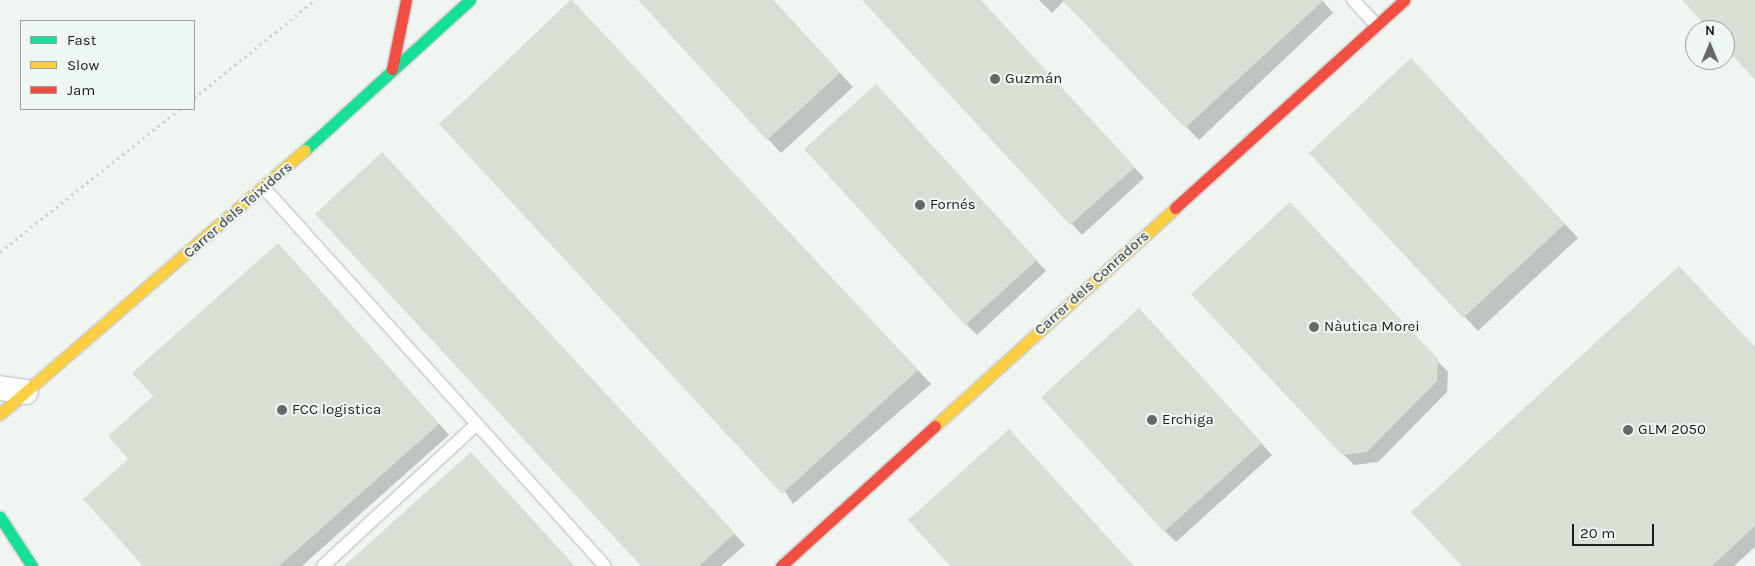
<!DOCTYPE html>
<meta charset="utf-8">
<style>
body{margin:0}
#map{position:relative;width:1755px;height:566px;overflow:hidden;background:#f0f5f2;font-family:Karla,sans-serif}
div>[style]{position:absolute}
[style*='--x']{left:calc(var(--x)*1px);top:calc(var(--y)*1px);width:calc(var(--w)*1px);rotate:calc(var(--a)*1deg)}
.shadow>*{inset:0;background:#0003}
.building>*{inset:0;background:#d9dfd5}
.path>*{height:3px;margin-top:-1.5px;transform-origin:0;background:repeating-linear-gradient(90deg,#d1d3d3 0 2.5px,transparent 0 6.5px)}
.roads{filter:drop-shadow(0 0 1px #b4b8b6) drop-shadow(0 0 1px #b4b8b6)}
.lane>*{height:12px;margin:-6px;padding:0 6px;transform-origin:6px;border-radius:6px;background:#fdfefd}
.street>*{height:24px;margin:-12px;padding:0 12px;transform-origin:12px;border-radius:12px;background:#fdfefd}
.fast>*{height:11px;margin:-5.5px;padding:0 5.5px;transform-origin:5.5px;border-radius:5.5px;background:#16e098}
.slow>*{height:11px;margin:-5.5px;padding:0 5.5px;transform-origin:5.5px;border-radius:5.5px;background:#ffcf43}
.jam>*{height:11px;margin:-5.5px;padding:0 5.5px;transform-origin:5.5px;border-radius:5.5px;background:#f24e42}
.dots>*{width:14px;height:14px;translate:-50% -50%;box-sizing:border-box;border:2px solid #eef7f2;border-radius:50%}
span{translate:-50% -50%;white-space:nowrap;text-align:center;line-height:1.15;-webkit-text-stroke:4px #eef7f2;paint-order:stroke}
.poi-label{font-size:15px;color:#1b1e1c}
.left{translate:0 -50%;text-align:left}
.street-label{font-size:15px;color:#1b1e1c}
.legend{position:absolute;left:20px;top:20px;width:175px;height:90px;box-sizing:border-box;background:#eef7f2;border:1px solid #9aa09c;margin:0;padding:6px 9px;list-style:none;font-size:15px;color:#1b1e1c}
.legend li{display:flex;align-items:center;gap:10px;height:25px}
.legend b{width:25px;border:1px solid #9aa09c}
.north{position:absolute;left:1685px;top:20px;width:50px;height:50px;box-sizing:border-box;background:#eef7f2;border:1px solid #9aa09c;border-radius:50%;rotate:0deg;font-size:14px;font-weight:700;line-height:20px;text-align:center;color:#1b1e1c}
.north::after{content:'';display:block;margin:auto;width:18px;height:22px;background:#666967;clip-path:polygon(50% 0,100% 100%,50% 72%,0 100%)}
.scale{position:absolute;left:1572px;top:524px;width:82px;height:22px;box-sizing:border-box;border:2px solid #1b1e1c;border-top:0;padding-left:6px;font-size:15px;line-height:18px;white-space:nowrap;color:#1b1e1c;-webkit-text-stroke:4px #eef7f2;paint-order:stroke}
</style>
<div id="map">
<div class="shadow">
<div style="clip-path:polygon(571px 0,931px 384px,793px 504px,509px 59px)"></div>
<div style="clip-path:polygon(639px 0,773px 0,853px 87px,781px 153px)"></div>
<div style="clip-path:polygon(864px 0,980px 0,1144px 178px,1082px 235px)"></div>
<div style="clip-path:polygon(1039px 0,1322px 0,1333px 13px,1199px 140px,1064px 1px,1052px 13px)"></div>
<div style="clip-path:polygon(1424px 73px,1578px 238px,1478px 331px,1311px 153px)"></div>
<div style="clip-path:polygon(887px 97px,1046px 271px,977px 335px,966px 324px)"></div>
<div style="clip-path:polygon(392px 165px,745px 545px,721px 566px,643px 566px)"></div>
<div style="clip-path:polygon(1301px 214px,1448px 372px,1447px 392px,1378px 462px,1354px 465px,1343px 454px)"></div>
<div style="clip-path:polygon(289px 256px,449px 435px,302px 566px,145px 566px,130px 459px,155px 396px)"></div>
<div style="clip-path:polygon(1150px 321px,1272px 455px,1176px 542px,1165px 531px)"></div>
<div style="clip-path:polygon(1755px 348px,1755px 547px,1734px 566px,1463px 566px)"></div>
</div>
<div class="building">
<div style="clip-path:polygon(572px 0,918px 370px,782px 494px,439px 124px)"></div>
<div style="clip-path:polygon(638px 0,773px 0,840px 73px,767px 140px)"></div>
<div style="clip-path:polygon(862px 0,981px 0,1135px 167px,1070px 225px)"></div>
<div style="clip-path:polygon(1062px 0,1322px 0,1323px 1px,1185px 128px)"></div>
<div style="clip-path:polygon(1682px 0,1755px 0,1755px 80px,1725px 47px,1725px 30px,1709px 30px)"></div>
<div style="clip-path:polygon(1411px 58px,1565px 224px,1463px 318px,1309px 153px)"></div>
<div style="clip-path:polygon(876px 84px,1037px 260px,965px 325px,804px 149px)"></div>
<div style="clip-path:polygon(382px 152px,735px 533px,699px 566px,641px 566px,315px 214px)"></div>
<div style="clip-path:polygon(1290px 202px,1438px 359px,1437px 381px,1367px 452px,1342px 455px,1191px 294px)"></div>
<div style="clip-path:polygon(278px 243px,439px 424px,279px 566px,143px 566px,83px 499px,128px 459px,108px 436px,153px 396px,132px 373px)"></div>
<div style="clip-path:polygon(1679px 266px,1755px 347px,1755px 526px,1712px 566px,1462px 566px,1411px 512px)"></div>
<div style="clip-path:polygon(1139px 308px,1262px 443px,1164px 532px,1041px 397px)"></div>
<div style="clip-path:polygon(1009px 429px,1134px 566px,950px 566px,908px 520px)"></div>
<div style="clip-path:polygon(471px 452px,575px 566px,344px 566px)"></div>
</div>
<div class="path">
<div style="--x:194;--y:98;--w:156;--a:-39"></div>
<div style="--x:0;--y:252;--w:230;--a:-38.5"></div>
</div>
<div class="roads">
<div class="lane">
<div style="--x:1353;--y:0;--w:34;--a:47"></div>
<div style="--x:264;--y:188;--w:509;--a:47.95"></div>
<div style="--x:323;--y:566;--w:209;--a:-42.7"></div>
</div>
<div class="street">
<div style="--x:0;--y:388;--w:26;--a:9"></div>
</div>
<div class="fast">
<div style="--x:305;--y:150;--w:223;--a:-42.3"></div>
<div style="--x:0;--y:517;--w:59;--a:56.9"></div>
</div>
<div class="slow">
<div style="--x:0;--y:414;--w:403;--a:-40.9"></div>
<div style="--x:935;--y:426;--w:324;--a:-42.2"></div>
</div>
<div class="jam">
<div style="--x:392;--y:69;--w:70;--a:-78.5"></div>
<div style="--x:1175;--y:208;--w:309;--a:-42.2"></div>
<div style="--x:781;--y:566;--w:208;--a:-42.3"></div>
</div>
</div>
<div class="dots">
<div style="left:995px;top:79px;background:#666967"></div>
<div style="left:920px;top:205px;background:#666967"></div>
<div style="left:1314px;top:327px;background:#666967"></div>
<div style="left:282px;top:410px;background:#666967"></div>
<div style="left:1152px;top:420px;background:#666967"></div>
<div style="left:1628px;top:430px;background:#666967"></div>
</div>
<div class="poi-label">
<span class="left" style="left:1005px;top:79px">Guzmán</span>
<span class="left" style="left:930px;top:205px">Fornés</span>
<span class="left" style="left:1324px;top:327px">Nàutica Morei</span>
<span class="left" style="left:292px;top:410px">FCC logistica</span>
<span class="left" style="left:1162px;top:420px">Erchiga</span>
<span class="left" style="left:1638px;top:430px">GLM 2050</span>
</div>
<div class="street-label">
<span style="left:238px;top:210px;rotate:-41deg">Carrer dels Teixidors</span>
<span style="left:1092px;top:283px;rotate:-42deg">Carrer dels Conradors</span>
</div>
<ul class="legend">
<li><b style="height:6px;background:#16e098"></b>Fast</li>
<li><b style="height:6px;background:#ffcf43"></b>Slow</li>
<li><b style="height:6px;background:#f24e42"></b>Jam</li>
</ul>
<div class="north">N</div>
<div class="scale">20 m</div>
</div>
